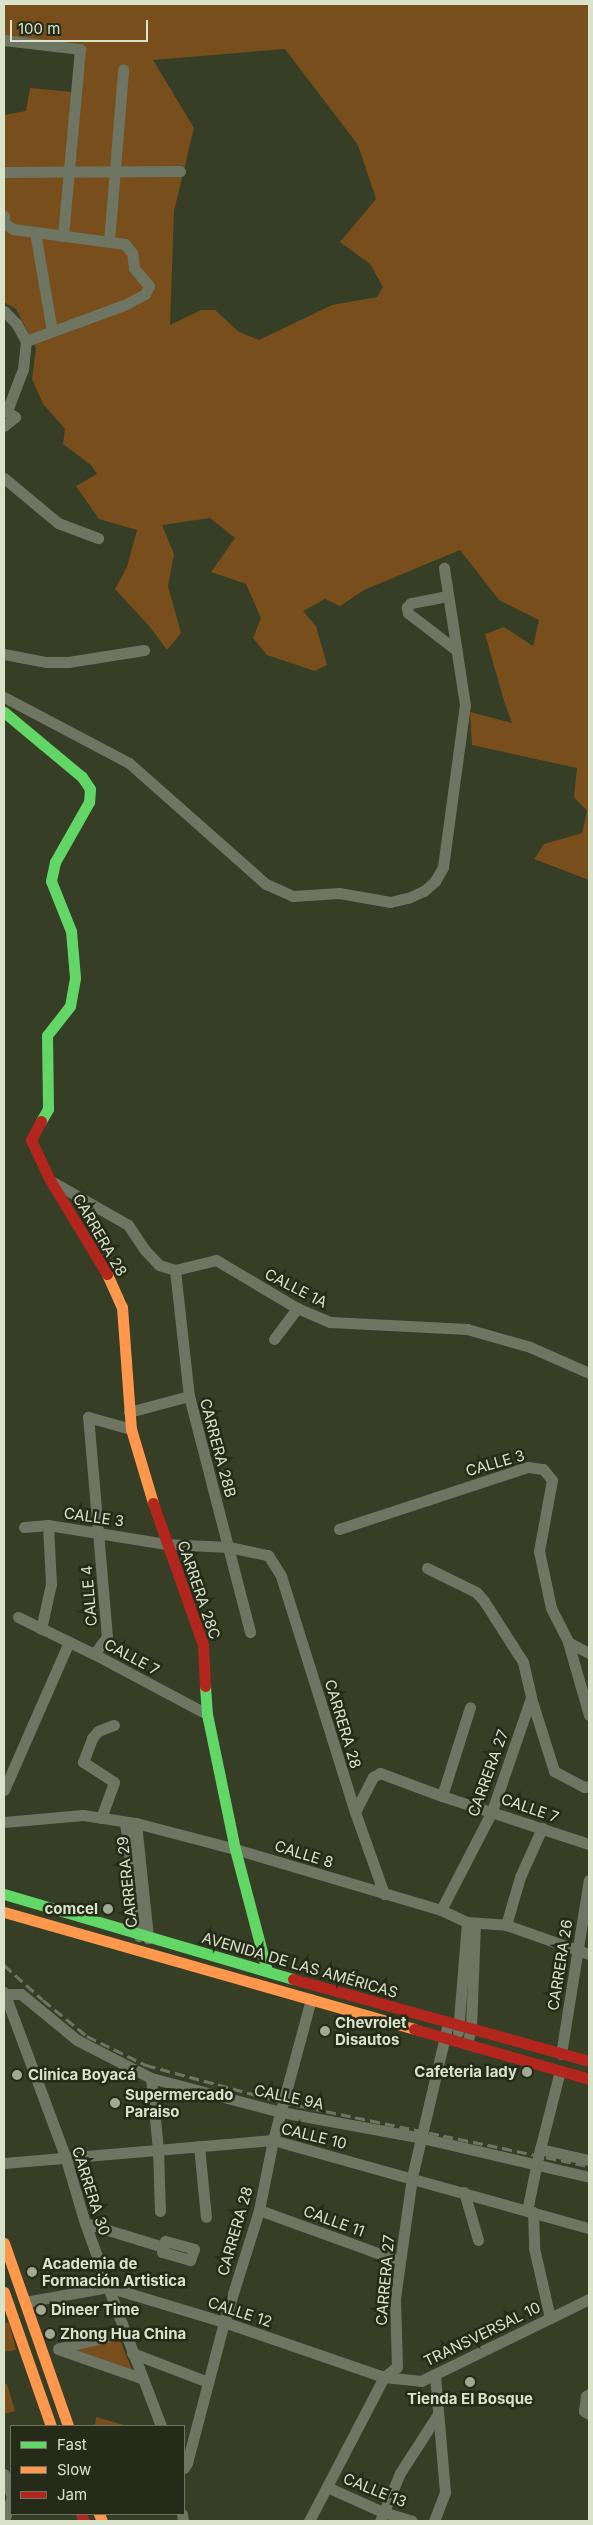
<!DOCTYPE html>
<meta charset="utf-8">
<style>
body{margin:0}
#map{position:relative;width:593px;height:2525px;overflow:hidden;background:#363e26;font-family:Inter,sans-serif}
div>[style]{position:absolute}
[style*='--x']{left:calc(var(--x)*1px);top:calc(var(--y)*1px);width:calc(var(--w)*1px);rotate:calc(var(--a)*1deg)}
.green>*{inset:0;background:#784e1c}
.street>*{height:11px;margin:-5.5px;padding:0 5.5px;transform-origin:5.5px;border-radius:5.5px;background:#6e7562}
.fast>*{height:11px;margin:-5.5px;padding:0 5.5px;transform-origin:5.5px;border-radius:5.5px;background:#63d668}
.slow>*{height:11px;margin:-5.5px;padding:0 5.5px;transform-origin:5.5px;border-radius:5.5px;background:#ff974d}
.jam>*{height:11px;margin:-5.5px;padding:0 5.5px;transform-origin:5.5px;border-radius:5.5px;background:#b3261e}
.rail>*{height:2.5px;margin-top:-1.25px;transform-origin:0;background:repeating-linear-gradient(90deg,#6f7562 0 10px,transparent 0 15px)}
.dots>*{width:14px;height:14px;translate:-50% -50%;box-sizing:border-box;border:2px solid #252b18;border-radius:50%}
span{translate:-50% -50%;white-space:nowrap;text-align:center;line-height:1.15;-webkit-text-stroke:5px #252b18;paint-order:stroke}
.street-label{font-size:15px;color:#d9e3ca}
.poi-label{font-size:15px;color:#d9e3ca;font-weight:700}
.right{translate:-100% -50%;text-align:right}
.left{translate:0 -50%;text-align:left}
.frame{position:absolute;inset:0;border:5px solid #d9e3ca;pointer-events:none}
.legend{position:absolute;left:10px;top:2425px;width:175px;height:90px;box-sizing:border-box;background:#252b18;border:1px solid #6d755f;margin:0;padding:6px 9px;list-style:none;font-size:15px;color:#d9e3ca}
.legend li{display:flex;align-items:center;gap:10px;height:25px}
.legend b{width:25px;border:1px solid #6d755f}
.scale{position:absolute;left:10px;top:20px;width:138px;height:22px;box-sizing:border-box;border:2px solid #d9e3ca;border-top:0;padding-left:6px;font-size:15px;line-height:18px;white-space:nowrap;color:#d9e3ca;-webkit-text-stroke:4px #252b18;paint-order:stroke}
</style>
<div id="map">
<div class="green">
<div style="clip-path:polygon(evenodd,4px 4px,589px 4px,589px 880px,534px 859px,544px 844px,582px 833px,587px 811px,574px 797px,577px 768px,472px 745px,470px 712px,512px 723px,504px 701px,485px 634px,504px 627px,533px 646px,539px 620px,499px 600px,460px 550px,364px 590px,340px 606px,325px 599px,303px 611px,316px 626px,327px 665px,315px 671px,267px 655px,253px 638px,261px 618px,246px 584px,211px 572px,235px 538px,210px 518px,162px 525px,174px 554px,168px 586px,181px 633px,167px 650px,150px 627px,115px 589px,127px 567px,137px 530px,99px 519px,76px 486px,97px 474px,91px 465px,63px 444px,65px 429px,43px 404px,32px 379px,36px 348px,16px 309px,4px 302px,4px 115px,26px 111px,30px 88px,72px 92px,77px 53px,4px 46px,4px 4px,285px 49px,358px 145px,376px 199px,340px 242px,370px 264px,383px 287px,377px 297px,332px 305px,259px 340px,239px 332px,215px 310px,201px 310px,170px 325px,174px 211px,194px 128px,153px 60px,285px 49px)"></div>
<div style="clip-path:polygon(9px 2322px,16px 2350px,4px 2352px,4px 2323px)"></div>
<div style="clip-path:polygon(120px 2340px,132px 2370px,72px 2348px)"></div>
<div style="clip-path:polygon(4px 2384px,7px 2384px,15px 2411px,4px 2414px)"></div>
<div style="clip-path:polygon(96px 2417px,127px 2426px,95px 2426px)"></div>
</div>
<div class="street">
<div style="--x:4;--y:40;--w:77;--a:6.8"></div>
<div style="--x:80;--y:49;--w:188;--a:95.2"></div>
<div style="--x:4;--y:172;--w:176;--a:-0.3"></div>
<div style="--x:4;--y:216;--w:7;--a:90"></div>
<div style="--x:4;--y:223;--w:11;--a:34"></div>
<div style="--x:13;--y:229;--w:113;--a:7.6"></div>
<div style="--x:125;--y:244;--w:11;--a:52"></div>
<div style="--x:132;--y:253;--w:15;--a:82"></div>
<div style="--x:134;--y:268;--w:23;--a:50"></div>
<div style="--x:149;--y:286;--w:9;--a:117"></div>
<div style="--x:145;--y:294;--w:24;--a:152"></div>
<div style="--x:124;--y:305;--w:104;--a:159.8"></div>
<div style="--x:35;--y:232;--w:100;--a:80.3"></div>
<div style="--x:109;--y:242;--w:173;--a:-85.3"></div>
<div style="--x:4;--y:311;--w:17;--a:45"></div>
<div style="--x:16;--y:323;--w:21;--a:61"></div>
<div style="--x:26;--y:341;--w:28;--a:96"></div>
<div style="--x:23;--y:369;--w:45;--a:110.9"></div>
<div style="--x:4;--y:410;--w:13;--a:32"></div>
<div style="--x:15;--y:417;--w:14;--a:141"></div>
<div style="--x:4;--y:478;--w:70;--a:39.8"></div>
<div style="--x:58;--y:523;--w:43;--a:20.6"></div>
<div style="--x:447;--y:596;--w:37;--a:169"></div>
<div style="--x:411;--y:603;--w:6;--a:135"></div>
<div style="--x:407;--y:607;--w:6;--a:81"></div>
<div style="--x:408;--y:613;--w:61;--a:37.6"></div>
<div style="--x:4;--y:654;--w:43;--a:10.8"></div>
<div style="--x:46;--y:662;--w:22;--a:0"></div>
<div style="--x:68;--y:662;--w:77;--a:-9"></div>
<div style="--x:4;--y:697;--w:141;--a:27.8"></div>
<div style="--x:129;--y:763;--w:183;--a:41.5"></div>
<div style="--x:266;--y:884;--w:30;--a:24"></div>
<div style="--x:293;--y:896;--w:46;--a:-3.7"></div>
<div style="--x:339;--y:893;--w:52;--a:10"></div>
<div style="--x:390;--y:902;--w:18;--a:-13"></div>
<div style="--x:408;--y:898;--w:17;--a:-24"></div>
<div style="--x:424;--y:891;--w:15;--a:-42"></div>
<div style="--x:435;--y:881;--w:16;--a:-60"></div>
<div style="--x:443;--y:867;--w:163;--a:-82.3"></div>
<div style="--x:465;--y:705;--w:139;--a:-98.7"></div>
<div style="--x:51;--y:1181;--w:89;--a:29.7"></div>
<div style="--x:128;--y:1225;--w:30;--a:56"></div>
<div style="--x:145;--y:1250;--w:21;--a:47"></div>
<div style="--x:159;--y:1265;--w:17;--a:17"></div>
<div style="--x:175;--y:1270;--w:42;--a:-13.7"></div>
<div style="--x:216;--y:1260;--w:94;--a:30.7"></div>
<div style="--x:297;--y:1308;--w:36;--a:23"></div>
<div style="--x:330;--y:1322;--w:137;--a:2.9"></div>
<div style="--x:467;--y:1329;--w:66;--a:15.9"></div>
<div style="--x:530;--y:1347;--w:64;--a:23.8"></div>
<div style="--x:175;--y:1270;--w:127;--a:83.7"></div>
<div style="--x:189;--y:1396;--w:244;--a:75.5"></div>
<div style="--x:274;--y:1339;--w:39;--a:-53"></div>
<div style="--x:129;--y:1412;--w:62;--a:-14.9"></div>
<div style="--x:24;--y:1527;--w:24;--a:-5"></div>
<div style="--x:48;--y:1525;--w:120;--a:9.1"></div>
<div style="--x:166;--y:1544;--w:63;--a:2.7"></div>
<div style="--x:229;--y:1547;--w:40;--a:12"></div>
<div style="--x:268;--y:1555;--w:25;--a:58"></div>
<div style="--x:281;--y:1576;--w:247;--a:72.6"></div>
<div style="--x:355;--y:1812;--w:87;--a:70.5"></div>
<div style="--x:339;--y:1529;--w:199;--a:-18.2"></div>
<div style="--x:528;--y:1467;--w:15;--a:8"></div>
<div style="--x:543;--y:1469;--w:14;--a:51"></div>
<div style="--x:552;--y:1480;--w:72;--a:100.4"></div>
<div style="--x:539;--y:1551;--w:58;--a:78.1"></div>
<div style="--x:551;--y:1608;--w:38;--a:63"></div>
<div style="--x:568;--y:1642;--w:76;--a:74"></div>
<div style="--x:427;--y:1568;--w:55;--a:26.1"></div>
<div style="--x:476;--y:1592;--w:12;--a:48"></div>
<div style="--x:484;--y:1601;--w:72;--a:57.4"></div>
<div style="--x:523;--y:1662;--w:37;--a:77"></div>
<div style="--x:531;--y:1698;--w:77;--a:72.5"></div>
<div style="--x:554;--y:1771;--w:34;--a:28"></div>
<div style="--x:584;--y:1787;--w:5;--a:-11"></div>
<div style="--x:18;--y:1617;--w:85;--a:26"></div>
<div style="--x:94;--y:1654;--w:128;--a:28"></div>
<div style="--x:41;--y:1629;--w:46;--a:-77.5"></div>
<div style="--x:51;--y:1584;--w:59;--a:-92.9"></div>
<div style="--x:568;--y:1642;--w:24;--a:28"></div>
<div style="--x:94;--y:1654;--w:21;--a:-53"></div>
<div style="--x:107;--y:1637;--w:221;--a:-94.9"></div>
<div style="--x:88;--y:1417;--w:45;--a:15.6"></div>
<div style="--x:4;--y:1790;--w:162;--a:-66.3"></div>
<div style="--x:442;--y:1796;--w:93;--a:-72.5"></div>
<div style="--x:355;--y:1812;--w:39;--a:-63"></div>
<div style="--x:373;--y:1777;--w:8;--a:-30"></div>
<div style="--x:380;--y:1773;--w:66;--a:20.4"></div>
<div style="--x:442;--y:1796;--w:155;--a:18.1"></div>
<div style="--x:101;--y:1818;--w:38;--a:-70"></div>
<div style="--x:114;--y:1782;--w:37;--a:-147"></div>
<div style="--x:83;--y:1762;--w:26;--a:-69"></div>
<div style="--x:92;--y:1738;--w:9;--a:-49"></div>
<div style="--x:98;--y:1731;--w:17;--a:-21"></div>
<div style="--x:4;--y:1822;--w:79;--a:-5.1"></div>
<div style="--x:83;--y:1815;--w:54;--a:8.6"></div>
<div style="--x:136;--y:1823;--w:102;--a:14.7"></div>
<div style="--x:235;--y:1849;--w:215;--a:16.5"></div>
<div style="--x:441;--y:1910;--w:29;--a:25"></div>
<div style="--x:467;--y:1922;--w:39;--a:4"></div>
<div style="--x:506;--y:1925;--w:88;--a:19.3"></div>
<div style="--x:125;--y:1822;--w:115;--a:83"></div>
<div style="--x:136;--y:1823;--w:116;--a:84"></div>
<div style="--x:441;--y:1910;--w:111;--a:-62.7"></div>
<div style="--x:492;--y:1811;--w:120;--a:-71"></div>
<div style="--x:506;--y:1925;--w:50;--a:-73.7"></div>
<div style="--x:520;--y:1877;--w:54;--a:-65.8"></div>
<div style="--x:4;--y:1992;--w:175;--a:69.6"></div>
<div style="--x:65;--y:2156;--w:70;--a:73.4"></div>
<div style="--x:85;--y:2223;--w:68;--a:70.2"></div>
<div style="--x:108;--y:2287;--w:149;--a:69.1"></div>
<div style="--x:4;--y:1994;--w:17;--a:0"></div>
<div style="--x:21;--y:1994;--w:72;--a:39.4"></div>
<div style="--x:77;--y:2040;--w:83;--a:27.2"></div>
<div style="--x:151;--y:2078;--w:134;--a:14.7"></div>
<div style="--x:281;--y:2112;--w:143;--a:10.4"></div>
<div style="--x:422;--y:2138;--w:171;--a:13.1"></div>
<div style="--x:458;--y:2032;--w:110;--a:-85.3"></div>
<div style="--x:467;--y:2044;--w:16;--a:-76"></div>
<div style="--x:471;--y:2028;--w:105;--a:-87.8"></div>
<div style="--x:561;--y:2054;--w:176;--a:-80.9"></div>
<div style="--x:151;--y:2078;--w:71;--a:84.4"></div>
<div style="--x:158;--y:2149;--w:62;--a:88.2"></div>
<div style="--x:199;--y:2146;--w:71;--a:84.4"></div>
<div style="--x:540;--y:2149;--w:50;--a:12.7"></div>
<div style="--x:4;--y:2163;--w:270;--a:-4.9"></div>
<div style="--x:273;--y:2140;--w:328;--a:15.6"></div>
<div style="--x:464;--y:2192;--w:50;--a:73.7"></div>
<div style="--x:259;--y:2210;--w:150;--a:19.9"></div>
<div style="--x:527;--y:2211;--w:55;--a:-78.5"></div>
<div style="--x:538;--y:2157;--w:89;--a:-75.7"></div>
<div style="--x:533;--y:2212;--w:36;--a:88"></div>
<div style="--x:534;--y:2248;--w:72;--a:77.1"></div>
<div style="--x:85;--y:2223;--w:82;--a:17.1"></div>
<div style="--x:165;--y:2241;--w:30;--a:15"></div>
<div style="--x:194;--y:2249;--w:12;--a:110"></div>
<div style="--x:190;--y:2260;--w:29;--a:-164"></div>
<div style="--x:162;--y:2252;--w:11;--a:-75"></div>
<div style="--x:25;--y:2302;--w:84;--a:-10.2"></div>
<div style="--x:108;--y:2287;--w:121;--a:16.8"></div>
<div style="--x:224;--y:2322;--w:169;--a:19"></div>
<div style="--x:384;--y:2377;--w:37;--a:6"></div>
<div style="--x:421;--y:2381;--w:187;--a:-26"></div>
<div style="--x:59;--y:2348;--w:68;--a:-12.8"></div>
<div style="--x:58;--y:2349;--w:88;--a:19.3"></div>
<div style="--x:132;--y:2353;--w:81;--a:20.9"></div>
<div style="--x:589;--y:2394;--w:4;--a:146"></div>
<div style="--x:586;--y:2396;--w:15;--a:98"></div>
<div style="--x:584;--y:2411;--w:6;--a:31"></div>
<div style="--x:184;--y:2468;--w:6;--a:-59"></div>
<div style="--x:187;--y:2463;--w:146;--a:-75.3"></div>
<div style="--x:224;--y:2322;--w:117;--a:-72.6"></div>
<div style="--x:259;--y:2210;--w:71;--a:-78.7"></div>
<div style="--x:273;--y:2140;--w:146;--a:-74.9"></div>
<div style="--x:4;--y:2474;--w:21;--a:71"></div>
<div style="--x:327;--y:2487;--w:61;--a:24.1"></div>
<div style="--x:383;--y:2512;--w:30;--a:17"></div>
<div style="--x:182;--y:2514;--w:7;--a:82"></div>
<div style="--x:4;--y:2521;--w:22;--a:-72"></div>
<div style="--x:309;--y:2521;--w:162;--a:-62.5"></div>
<div style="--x:384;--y:2377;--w:16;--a:-38"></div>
<div style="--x:397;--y:2367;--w:69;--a:-91.7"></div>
<div style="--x:395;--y:2298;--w:122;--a:-82"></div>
<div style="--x:412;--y:2177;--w:158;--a:-76.8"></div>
<div style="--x:380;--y:2521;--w:52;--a:-67.4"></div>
<div style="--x:400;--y:2473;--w:70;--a:-57.2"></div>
<div style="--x:434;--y:2521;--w:31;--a:-69"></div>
<div style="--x:445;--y:2492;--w:117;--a:-94.9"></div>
</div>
<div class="fast">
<div style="--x:4;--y:712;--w:102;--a:39.8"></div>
<div style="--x:82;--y:777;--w:14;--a:56"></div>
<div style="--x:90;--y:789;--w:13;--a:94"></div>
<div style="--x:89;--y:802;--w:69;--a:119.5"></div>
<div style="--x:55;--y:862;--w:19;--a:102"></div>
<div style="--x:51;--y:881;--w:54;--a:68.2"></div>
<div style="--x:71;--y:931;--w:47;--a:85.1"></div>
<div style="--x:75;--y:978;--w:28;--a:100"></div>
<div style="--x:70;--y:1006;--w:37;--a:128"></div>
<div style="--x:47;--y:1035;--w:74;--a:89.2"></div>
<div style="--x:48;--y:1109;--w:14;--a:120"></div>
<div style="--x:205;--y:1686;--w:28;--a:86"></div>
<div style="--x:207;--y:1714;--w:138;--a:78.3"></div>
<div style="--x:235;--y:1849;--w:126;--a:75.3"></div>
<div style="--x:4;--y:1894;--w:301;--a:16.4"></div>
</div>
<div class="slow">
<div style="--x:107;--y:1274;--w:36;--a:66"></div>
<div style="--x:122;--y:1307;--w:122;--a:85.8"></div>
<div style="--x:131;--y:1429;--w:77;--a:73.4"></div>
<div style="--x:4;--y:1912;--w:426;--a:15.9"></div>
<div style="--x:4;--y:2243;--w:194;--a:70.7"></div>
<div style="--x:4;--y:2292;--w:142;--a:70.7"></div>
<div style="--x:99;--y:2514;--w:8;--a:67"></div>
</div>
<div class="jam">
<div style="--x:41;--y:1121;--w:21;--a:118"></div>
<div style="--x:31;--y:1140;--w:44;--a:64.6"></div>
<div style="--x:50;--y:1180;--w:110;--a:58.8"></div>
<div style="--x:153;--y:1503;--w:151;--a:70.6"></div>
<div style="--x:203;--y:1645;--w:41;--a:87.2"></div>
<div style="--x:293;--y:1979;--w:307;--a:15.5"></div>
<div style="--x:414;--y:2029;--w:182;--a:15.9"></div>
<div style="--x:81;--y:2514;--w:8;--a:67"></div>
</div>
<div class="rail">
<div style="--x:4;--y:1965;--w:52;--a:41.9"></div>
<div style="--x:43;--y:2000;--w:57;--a:39.3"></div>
<div style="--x:87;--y:2036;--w:66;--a:26.2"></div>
<div style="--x:146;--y:2065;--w:141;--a:15.2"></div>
<div style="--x:282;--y:2102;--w:314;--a:11.8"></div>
</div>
<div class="dots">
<div style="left:108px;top:1909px;background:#a0a991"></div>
<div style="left:325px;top:2031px;background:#a0a991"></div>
<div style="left:527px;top:2072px;background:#a0a991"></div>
<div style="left:17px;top:2075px;background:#a0a991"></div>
<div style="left:115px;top:2103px;background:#a0a991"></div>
<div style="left:32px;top:2272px;background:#a0a991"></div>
<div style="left:41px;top:2310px;background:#a0a991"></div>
<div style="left:50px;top:2334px;background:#a0a991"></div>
<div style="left:470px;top:2382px;background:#a0a991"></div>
</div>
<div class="street-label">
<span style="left:100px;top:1235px;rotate:60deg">CARRERA 28</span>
<span style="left:296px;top:1288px;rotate:27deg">CALLE 1A</span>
<span style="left:218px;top:1448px;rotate:75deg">CARRERA 28B</span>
<span style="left:495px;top:1463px;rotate:-16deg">CALLE 3</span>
<span style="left:94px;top:1517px;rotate:8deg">CALLE 3</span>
<span style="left:199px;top:1590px;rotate:71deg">CARRERA 28C</span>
<span style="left:89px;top:1596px;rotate:-95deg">CALLE 4</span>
<span style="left:132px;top:1657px;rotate:28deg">CALLE 7</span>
<span style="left:343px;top:1724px;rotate:73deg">CARRERA 28</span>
<span style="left:488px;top:1773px;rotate:-70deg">CARRERA 27</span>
<span style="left:530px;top:1808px;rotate:19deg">CALLE 7</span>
<span style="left:304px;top:1854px;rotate:17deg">CALLE 8</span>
<span style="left:127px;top:1882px;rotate:-96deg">CARRERA 29</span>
<span style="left:300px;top:1965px;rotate:16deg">AVENIDA DE LAS AMÉRICAS</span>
<span style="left:560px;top:1965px;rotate:-81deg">CARRERA 26</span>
<span style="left:289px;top:2097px;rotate:12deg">CALLE 9A</span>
<span style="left:314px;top:2136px;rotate:14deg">CALLE 10</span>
<span style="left:91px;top:2191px;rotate:72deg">CARRERA 30</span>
<span style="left:334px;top:2221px;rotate:20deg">CALLE 11</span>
<span style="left:235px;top:2231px;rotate:-74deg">CARRERA 28</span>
<span style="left:385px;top:2280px;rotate:-85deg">CARRERA 27</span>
<span style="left:240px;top:2312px;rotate:18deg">CALLE 12</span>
<span style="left:482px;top:2334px;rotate:-26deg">TRANSVERSAL 10</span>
<span style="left:375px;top:2490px;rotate:22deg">CALLE 13</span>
</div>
<div class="poi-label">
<span class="right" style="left:98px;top:1909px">comcel</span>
<span class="left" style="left:335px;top:2031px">Chevrolet<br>Disautos</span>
<span class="right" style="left:517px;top:2072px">Cafeteria lady</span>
<span class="left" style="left:28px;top:2075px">Clinica Boyacá</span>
<span class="left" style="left:125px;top:2103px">Supermercado<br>Paraiso</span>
<span class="left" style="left:42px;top:2272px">Academia de<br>Formación Artistica</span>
<span class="left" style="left:51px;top:2310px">Dineer Time</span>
<span class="left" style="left:60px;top:2334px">Zhong Hua China</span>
<span style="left:470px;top:2399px">Tienda El Bosque</span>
</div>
<div class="frame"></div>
<ul class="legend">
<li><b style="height:6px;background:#63d668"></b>Fast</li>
<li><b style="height:6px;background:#ff974d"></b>Slow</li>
<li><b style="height:6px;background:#b3261e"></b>Jam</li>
</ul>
<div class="scale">100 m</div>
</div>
